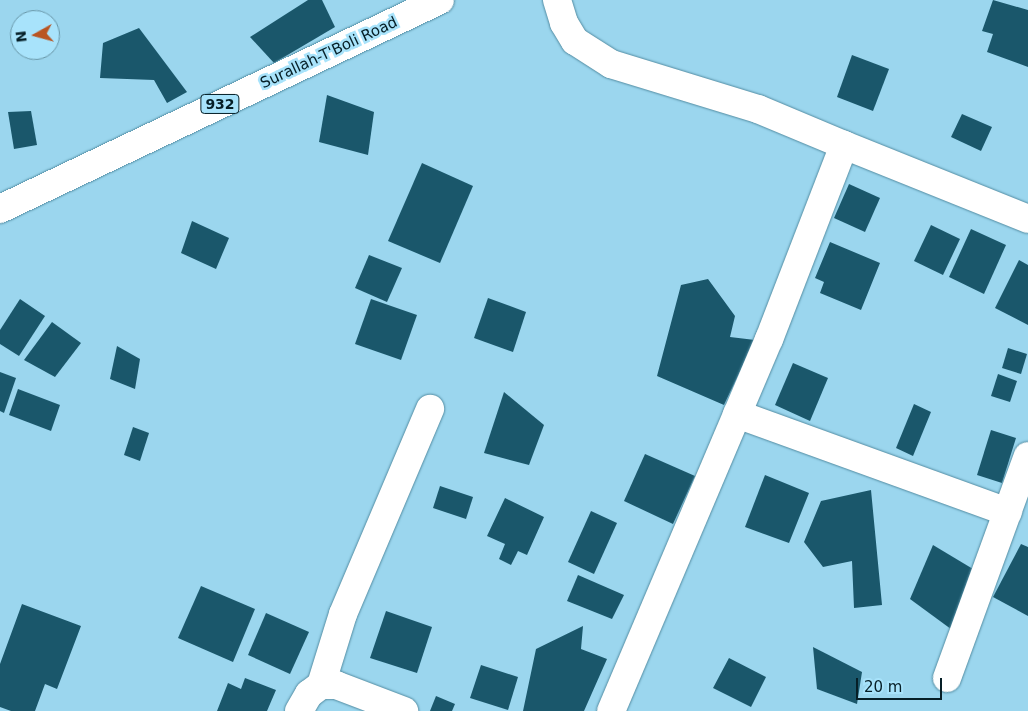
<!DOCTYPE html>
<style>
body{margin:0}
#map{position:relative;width:1028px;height:711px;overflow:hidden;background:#9bd6ee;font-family:"DejaVu Sans",sans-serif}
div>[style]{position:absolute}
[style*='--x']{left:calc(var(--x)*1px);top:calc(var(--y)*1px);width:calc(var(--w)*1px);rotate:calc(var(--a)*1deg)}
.building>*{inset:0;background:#1a576b}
.roads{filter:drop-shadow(0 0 1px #538ca2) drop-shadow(0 0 1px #538ca2)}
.street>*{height:28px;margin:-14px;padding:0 14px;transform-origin:14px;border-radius:14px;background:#fff}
.primary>*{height:28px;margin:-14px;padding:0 14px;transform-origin:14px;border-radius:14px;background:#fff}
span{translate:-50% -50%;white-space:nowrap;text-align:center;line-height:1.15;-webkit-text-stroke:5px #a8e3fb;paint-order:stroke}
.shield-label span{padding:1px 4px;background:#a8e3fb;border:1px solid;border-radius:4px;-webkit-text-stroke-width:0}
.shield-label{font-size:14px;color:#061f27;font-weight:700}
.street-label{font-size:15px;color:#061f27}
.north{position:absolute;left:10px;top:10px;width:50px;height:50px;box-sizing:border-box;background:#a8e3fb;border:1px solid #6795a6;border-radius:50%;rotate:263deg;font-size:14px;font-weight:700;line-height:20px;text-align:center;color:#061f27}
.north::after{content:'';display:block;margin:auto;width:18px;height:22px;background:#b95522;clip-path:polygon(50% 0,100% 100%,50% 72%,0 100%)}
.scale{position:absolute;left:856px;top:678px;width:86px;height:22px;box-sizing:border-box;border:2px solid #061f27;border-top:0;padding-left:6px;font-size:15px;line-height:18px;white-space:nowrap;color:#061f27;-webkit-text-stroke:4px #a8e3fb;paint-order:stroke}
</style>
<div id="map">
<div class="building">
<div style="clip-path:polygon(308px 0,322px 0,335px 27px,274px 63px,250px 37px)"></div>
<div style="clip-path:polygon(993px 0,1028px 10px,1028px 67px,987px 52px,993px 34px,982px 31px)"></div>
<div style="clip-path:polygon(139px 28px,187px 92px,167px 103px,154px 80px,100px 78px,103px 43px)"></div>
<div style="clip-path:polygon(852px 55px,889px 69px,873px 111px,837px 97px)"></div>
<div style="clip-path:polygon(327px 95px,374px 112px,368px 155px,319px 142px)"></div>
<div style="clip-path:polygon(31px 111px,37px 145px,14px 149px,8px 112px)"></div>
<div style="clip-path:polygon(962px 114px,992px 127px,981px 151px,951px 137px)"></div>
<div style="clip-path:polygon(422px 163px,473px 186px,440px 263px,388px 241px)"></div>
<div style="clip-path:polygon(849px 184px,880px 198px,865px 232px,834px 218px)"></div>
<div style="clip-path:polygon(192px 221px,229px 238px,216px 269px,181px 253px)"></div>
<div style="clip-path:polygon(931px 225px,960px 239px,943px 275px,914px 261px)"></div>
<div style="clip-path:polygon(971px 229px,1006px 245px,984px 294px,949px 277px)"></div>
<div style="clip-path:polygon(830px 242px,880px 263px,861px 310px,820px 293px,824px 282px,815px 278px)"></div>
<div style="clip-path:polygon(369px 255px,402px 268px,387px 302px,355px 288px)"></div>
<div style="clip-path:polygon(1019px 260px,1028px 265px,1028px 325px,995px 308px)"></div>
<div style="clip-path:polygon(708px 279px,735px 316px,730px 337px,755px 340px,724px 405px,657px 376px,681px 285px)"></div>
<div style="clip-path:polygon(488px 298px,526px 312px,513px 352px,474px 338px)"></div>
<div style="clip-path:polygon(20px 299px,45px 316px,19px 356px,0 344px,0 330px)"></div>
<div style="clip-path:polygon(371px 299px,417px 315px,401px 360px,355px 344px)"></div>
<div style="clip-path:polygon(52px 322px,81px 343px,55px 377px,24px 360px)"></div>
<div style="clip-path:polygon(117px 346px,140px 359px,135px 389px,110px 379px)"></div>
<div style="clip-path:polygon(1008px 348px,1027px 354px,1021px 374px,1002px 368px)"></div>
<div style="clip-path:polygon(793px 363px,828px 378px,810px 421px,775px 405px)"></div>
<div style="clip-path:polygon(0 372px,16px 378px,4px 413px,0 411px)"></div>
<div style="clip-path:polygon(998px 374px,1017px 381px,1010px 402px,991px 396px)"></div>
<div style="clip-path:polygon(18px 389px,60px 405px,51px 431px,9px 415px)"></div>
<div style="clip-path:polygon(504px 392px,544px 425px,529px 465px,484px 453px)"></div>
<div style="clip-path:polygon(914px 404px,931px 412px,913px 456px,896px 448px)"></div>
<div style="clip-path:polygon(133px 427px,149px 433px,140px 461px,124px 455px)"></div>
<div style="clip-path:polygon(991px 430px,1016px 438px,1002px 483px,977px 475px)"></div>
<div style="clip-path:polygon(645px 454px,695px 476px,673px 524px,624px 501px)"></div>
<div style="clip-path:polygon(765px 475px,809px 493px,789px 543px,745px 527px)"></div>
<div style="clip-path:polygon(440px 486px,473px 497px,466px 519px,433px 508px)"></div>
<div style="clip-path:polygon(871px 490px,882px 605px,854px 608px,852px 561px,823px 567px,804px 542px,821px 501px)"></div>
<div style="clip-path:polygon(505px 498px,544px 517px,527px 555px,518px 551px,511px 565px,499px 559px,505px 544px,487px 536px)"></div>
<div style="clip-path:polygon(591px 511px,617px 523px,594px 574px,568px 562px)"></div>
<div style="clip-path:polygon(1021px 544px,1028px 547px,1028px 616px,993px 597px)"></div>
<div style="clip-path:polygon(933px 545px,978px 572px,955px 632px,910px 599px)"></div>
<div style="clip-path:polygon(578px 575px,624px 595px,612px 619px,567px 601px)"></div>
<div style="clip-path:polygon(201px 586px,255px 609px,233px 662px,178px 638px)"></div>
<div style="clip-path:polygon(22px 604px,81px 626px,57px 689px,45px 684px,35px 711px,11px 711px,0 707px,0 664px)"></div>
<div style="clip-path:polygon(386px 611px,432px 627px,417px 673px,370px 658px)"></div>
<div style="clip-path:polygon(266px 613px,309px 632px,290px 674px,248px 655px)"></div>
<div style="clip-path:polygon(583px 626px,581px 649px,607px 659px,584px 711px,523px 711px,536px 649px)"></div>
<div style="clip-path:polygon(813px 647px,862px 672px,857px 704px,817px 689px)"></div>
<div style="clip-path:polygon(729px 658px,766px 677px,751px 707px,713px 688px)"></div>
<div style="clip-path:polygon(481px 665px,518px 677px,508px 710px,470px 698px)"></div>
<div style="clip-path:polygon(245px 678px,276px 690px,267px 711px,217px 711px,228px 683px,241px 689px)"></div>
<div style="clip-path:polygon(436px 696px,455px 704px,452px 711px,430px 711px)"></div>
</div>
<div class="roads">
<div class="street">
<div style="--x:557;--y:0;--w:24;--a:73"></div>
<div style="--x:564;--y:23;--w:21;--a:59"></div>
<div style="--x:575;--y:41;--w:43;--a:32.6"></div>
<div style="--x:611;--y:64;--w:154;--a:17"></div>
<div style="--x:758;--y:109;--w:93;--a:22.7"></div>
<div style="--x:844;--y:145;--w:208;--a:111.1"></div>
<div style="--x:769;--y:339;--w:404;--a:113"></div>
<div style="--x:844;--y:145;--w:198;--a:21.9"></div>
<div style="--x:737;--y:414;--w:288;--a:19.9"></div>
<div style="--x:947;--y:678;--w:236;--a:-70"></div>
<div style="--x:321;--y:685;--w:74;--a:-72.8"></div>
<div style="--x:343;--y:614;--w:223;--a:-67"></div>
<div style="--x:299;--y:711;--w:20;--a:-60"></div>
<div style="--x:309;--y:694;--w:15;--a:-37"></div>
<div style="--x:321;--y:685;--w:15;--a:0"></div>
<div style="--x:336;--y:685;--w:73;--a:20.9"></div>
</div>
<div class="primary">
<div style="--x:0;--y:209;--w:487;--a:-25.4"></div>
</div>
</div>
<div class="shield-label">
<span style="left:220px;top:104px">932</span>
</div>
<div class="street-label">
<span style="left:329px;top:53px;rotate:-25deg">Surallah-T'Boli Road</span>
</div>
<div class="north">N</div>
<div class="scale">20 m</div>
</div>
